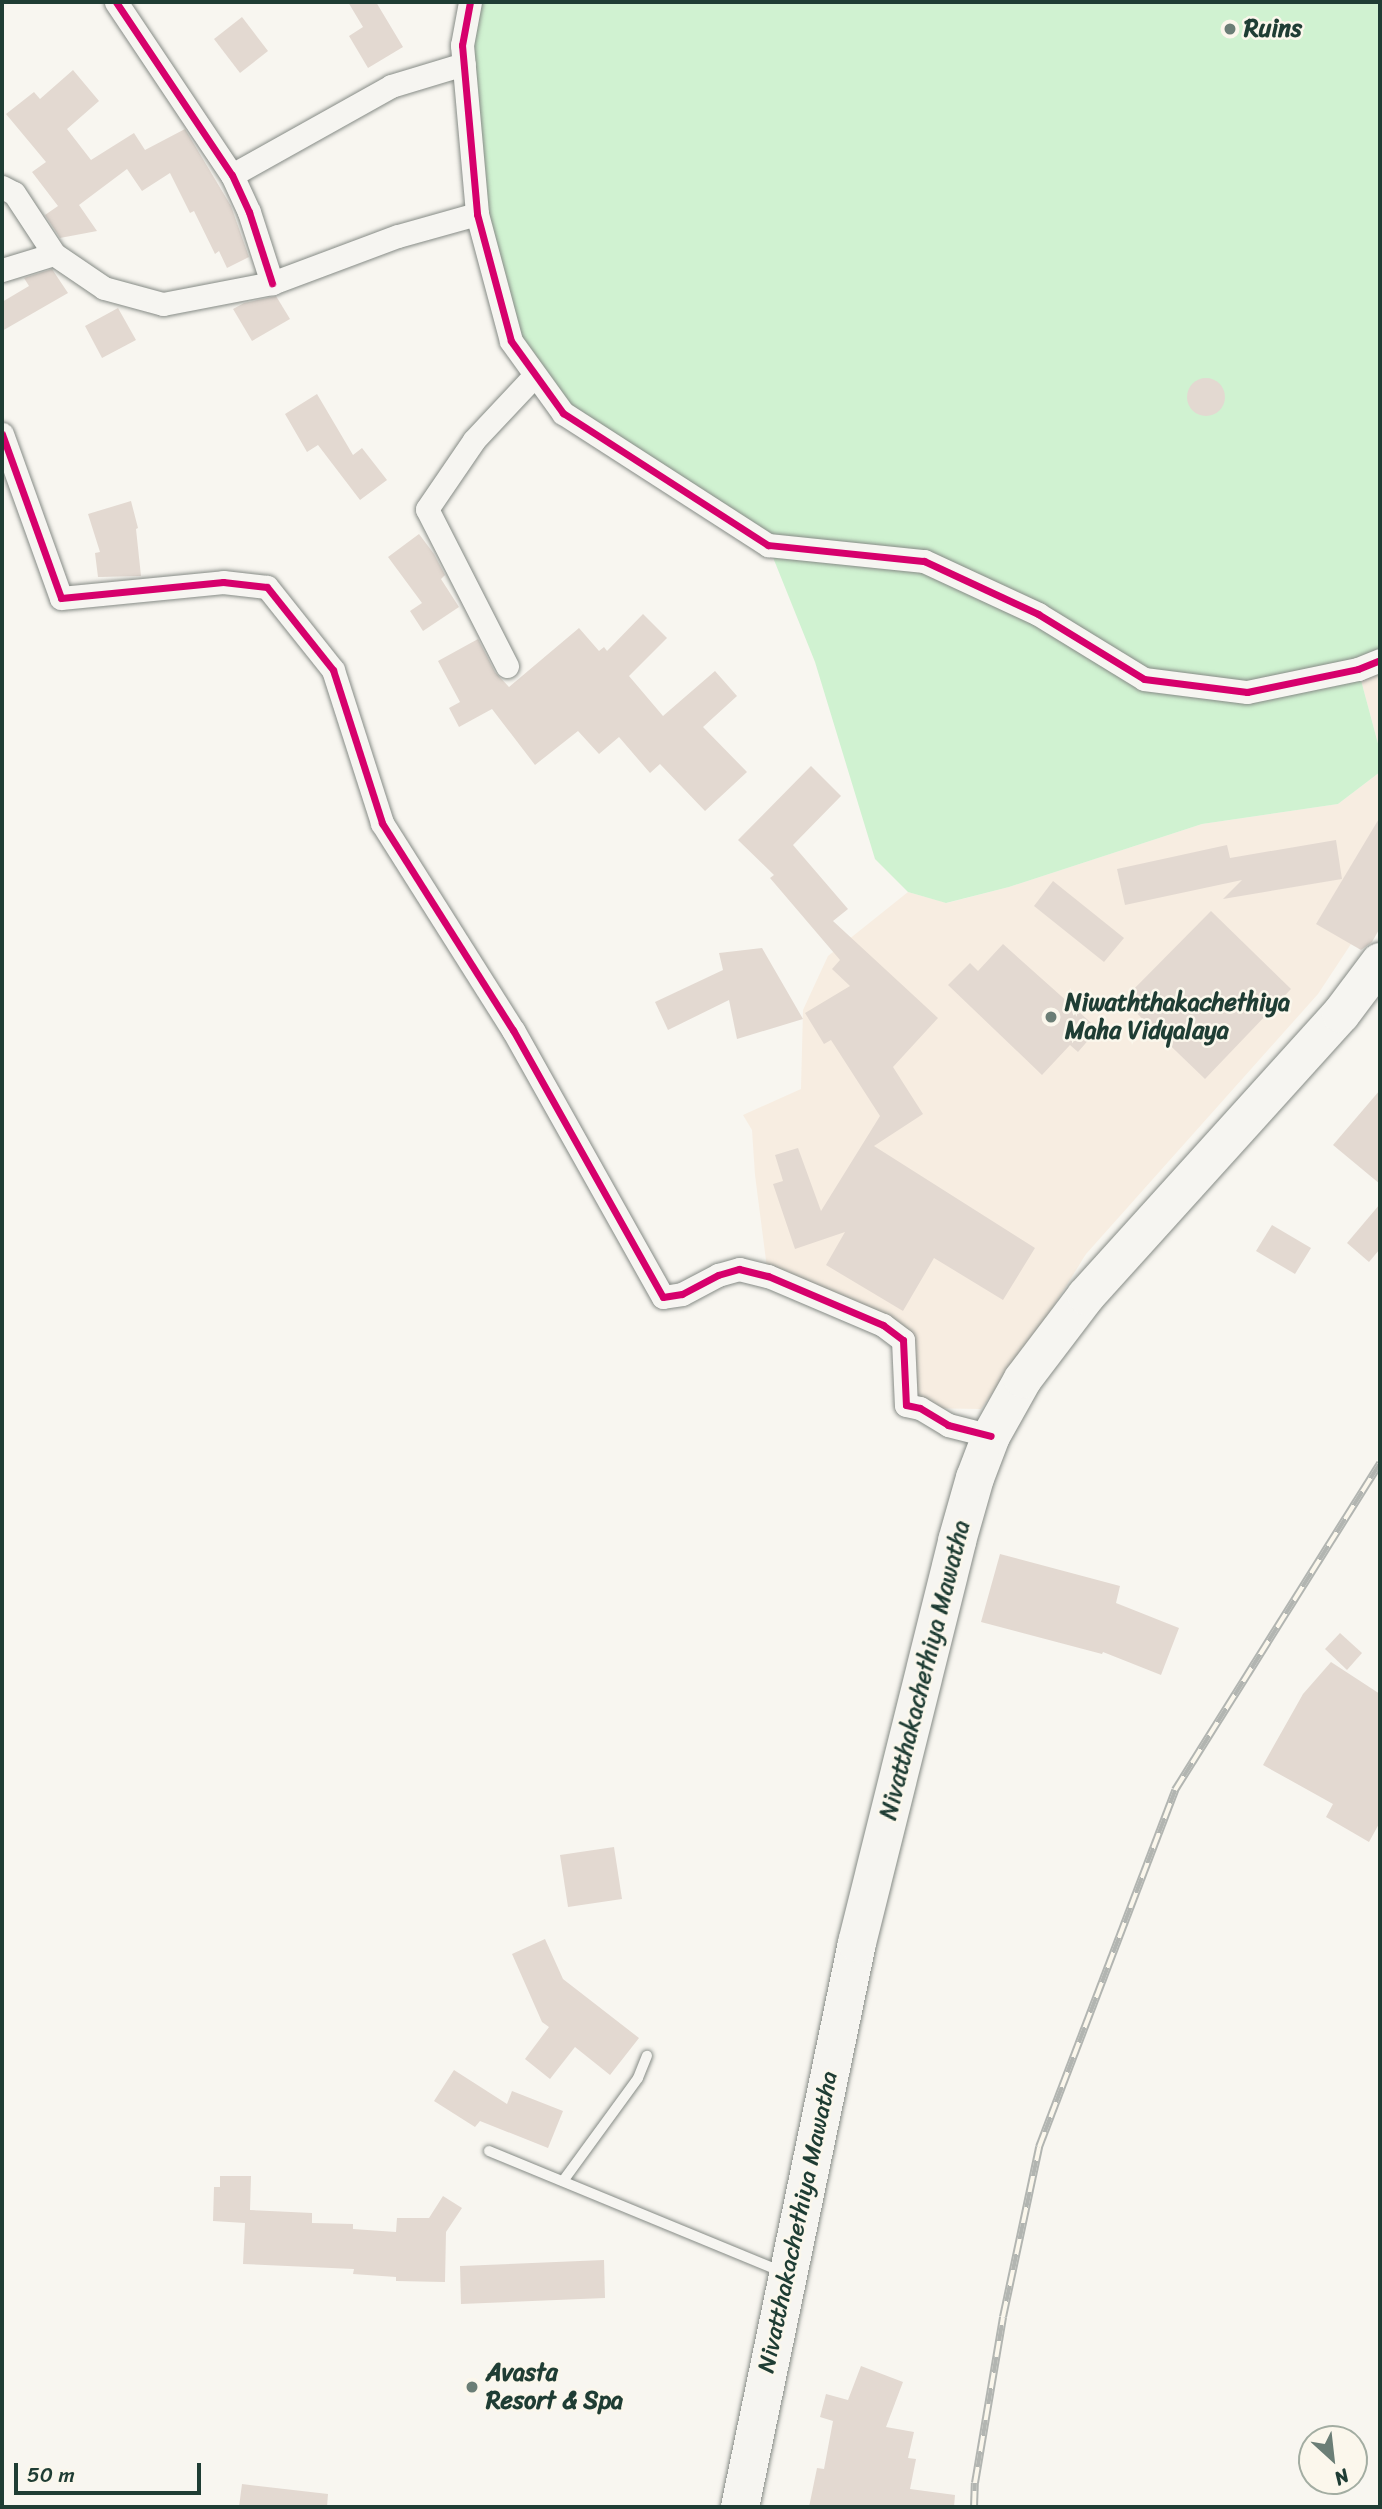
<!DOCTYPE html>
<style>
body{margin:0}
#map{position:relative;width:1382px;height:2509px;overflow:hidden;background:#f8f6f0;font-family:Sriracha,sans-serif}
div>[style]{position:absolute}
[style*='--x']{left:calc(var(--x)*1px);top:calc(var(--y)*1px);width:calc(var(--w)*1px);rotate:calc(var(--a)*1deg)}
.built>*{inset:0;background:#f7ede1}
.green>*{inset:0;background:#d0f2d1}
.building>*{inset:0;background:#e3d9d1}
.round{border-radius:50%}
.roads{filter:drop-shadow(0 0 2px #868b86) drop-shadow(0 0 2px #868b86)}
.lane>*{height:10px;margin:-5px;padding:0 5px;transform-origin:5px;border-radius:5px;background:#f6f5f1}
.street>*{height:23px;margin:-11.5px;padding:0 11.5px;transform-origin:11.5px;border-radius:11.5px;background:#f6f5f1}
.highway>*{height:38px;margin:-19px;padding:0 19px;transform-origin:19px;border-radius:19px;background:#f6f5f1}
.rail>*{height:8px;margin-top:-4px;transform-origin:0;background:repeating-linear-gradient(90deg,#fbf7ec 0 16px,#b2b5b1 0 32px);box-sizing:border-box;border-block:2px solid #b2b5b1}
.cycleway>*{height:7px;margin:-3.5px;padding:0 3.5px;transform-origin:3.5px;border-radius:3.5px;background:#d6006c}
.dots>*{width:19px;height:19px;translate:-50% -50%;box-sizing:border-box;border:4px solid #fbf7ec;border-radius:50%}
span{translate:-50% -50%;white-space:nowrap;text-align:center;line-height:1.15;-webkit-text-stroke:5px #fbf7ec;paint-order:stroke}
.poi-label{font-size:24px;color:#1f3d34;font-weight:700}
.left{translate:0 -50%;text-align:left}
.street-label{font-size:24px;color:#1f3d34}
.frame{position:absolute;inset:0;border:4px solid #1f3d34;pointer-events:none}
.north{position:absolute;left:1298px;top:2425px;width:70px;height:70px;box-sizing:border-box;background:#fbf7ec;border:2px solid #a3ada2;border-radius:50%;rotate:153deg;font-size:19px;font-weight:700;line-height:28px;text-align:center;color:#1f3d34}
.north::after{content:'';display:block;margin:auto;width:24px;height:32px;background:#6b7e76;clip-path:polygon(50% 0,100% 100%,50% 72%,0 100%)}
.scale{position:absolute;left:14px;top:2463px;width:187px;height:32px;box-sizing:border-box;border:4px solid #1f3d34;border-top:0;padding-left:9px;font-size:21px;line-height:24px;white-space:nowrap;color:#1f3d34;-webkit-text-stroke:5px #fbf7ec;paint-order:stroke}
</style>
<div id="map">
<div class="built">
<div style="clip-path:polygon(1380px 660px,1380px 751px,1358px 669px)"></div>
<div style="clip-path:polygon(1380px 772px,1380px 900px,1318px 994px,1086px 1254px,1045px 1320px,981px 1409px,920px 1408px,906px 1405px,903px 1339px,768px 1276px,755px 1175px,752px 1130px,743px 1115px,801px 1089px,803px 1010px,828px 956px,908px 892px,947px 903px,1009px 887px,1202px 824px,1338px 804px)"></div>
</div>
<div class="green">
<div style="clip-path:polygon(470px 2px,1380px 2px,1380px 660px,1358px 669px,1380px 751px,1380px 772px,1338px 804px,1202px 824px,1009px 887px,946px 903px,908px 892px,875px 859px,815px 662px,768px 545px,563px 413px,511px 341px,477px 214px)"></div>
</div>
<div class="building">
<div style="clip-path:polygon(348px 2px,376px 2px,403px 47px,368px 68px,349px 36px,363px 27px)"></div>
<div style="clip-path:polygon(242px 17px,268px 51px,240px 73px,214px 39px)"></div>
<div style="clip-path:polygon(73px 70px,99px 101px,67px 129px,91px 160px,134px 133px,145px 150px,185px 129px,231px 206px,249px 257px,227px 268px,219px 251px,215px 254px,194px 211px,190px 213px,170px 173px,142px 191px,127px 169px,79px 205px,97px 231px,60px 238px,45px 215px,58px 206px,32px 172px,46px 162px,6px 114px,34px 92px,40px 99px)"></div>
<div style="clip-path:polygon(52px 269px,68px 293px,2px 331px,2px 302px,29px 286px,24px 278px)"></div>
<div style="clip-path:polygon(276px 296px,290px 319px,252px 341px,233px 309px,244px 303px)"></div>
<div style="clip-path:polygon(118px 308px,136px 340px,102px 358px,85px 326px)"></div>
<div class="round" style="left:1187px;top:378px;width:38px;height:38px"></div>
<div style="clip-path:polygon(317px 394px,353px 455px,362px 448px,387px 480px,360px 500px,318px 445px,307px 452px,285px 414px)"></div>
<div style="clip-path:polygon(131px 501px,138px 528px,136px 529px,141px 576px,98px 577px,95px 553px,100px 552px,88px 514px)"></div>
<div style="clip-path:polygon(419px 534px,434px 554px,445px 575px,441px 579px,459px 607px,423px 631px,410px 611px,422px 603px,388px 557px)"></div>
<div style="clip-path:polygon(643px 614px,667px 638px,629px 676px,663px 716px,715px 671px,737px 696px,703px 727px,747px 772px,705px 811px,660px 764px,650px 773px,619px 737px,599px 754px,578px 731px,535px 765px,492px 709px,459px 727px,449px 708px,460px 702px,438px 661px,478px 639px,495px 672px,509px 687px,579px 628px,599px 651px,604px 647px,607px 651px)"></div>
<div style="clip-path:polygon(811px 766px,841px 796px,793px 845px,848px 909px,833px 921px,938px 1018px,893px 1067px,923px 1114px,874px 1146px,1035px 1248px,1003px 1300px,934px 1258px,903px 1311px,826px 1265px,845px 1232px,795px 1249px,773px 1184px,783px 1181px,775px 1155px,798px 1148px,821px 1211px,880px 1116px,831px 1040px,824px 1044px,805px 1013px,850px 986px,832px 969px,840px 960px,770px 878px,774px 875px,738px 840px)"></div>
<div style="clip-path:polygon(1380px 817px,1380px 928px,1372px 942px,1361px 950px,1316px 924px)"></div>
<div style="clip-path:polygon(1336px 840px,1342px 879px,1223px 899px,1242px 880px,1125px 905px,1117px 869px,1227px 845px,1230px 858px)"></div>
<div style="clip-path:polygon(1053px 881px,1124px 938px,1104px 962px,1034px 906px)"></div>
<div style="clip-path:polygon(1211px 911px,1291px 989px,1205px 1079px,1123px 1000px)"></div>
<div style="clip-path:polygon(1003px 944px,1098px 1029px,1078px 1052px,1070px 1045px,1042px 1075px,948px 985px,970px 963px,978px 971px)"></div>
<div style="clip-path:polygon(762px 948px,803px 1019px,737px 1039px,729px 1000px,668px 1030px,655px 1002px,723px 970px,719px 953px)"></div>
<div style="clip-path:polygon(1380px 1090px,1380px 1184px,1333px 1145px)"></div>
<div style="clip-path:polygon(1380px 1204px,1380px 1249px,1369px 1262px,1347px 1243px)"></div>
<div style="clip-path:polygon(1272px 1225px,1311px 1248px,1295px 1274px,1256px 1251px)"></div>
<div style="clip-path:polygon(1000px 1554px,1120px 1586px,1116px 1603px,1179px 1628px,1161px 1675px,1103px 1652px,1102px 1654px,981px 1622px)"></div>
<div style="clip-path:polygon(1340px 1633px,1362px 1653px,1347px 1670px,1325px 1649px)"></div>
<div style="clip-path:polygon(1331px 1662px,1380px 1694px,1380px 1822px,1369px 1842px,1326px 1817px,1333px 1804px,1263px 1765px,1303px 1694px)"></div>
<div style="clip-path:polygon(614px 1847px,622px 1899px,568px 1907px,560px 1855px)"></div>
<div style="clip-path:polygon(545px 1939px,563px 1979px,639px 2038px,610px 2075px,575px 2047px,550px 2079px,525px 2059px,549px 2027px,542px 2022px,512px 1954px)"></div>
<div style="clip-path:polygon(454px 2070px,507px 2104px,512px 2091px,563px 2111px,548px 2148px,480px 2121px,475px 2127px,434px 2101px)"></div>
<div style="clip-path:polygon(220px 2176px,251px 2176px,250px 2210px,312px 2213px,312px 2223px,353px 2224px,353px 2229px,396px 2232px,397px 2218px,429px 2218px,443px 2196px,462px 2208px,446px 2232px,445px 2282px,396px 2281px,396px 2277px,353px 2274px,354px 2269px,243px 2264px,245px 2223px,213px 2221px,214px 2187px,220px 2187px)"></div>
<div style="clip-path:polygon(604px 2260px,605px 2298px,461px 2304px,460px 2266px)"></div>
<div style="clip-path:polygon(861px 2366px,903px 2382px,886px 2427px,914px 2432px,908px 2458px,916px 2459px,910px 2489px,955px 2495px,954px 2507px,809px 2507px,817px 2468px,824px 2469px,833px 2421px,820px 2417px,826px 2394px,848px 2400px)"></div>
<div style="clip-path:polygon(242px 2484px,328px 2494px,327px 2507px,239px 2507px)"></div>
</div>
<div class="roads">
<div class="lane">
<div style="--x:489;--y:2151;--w:318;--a:22.4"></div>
<div style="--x:563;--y:2181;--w:127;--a:-53.9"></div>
<div style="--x:638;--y:2078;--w:24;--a:-68"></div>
</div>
<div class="street">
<div style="--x:116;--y:2;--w:208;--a:56.2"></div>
<div style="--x:232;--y:175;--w:41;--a:65.3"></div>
<div style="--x:249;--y:212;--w:75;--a:72.1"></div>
<div style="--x:470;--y:2;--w:44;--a:100.5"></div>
<div style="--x:462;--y:45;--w:170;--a:84.9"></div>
<div style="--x:477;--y:214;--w:131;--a:75"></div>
<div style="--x:511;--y:341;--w:89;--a:54.2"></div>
<div style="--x:563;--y:413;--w:244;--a:32.8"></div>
<div style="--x:768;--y:545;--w:157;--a:5.9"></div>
<div style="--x:924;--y:561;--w:126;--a:24.9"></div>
<div style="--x:1038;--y:614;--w:124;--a:31.5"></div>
<div style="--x:1144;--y:679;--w:104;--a:7.2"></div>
<div style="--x:1247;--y:692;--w:113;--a:-11.7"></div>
<div style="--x:1358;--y:669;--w:24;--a:-22"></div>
<div style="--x:232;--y:175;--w:182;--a:-29.2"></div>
<div style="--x:391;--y:86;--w:76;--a:-16.8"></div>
<div style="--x:2;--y:187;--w:13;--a:27"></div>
<div style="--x:14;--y:193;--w:73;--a:56.7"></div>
<div style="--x:54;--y:254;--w:60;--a:34.2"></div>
<div style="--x:104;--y:288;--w:61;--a:15.2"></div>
<div style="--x:163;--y:304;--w:111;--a:-10.9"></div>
<div style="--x:272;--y:283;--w:134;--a:-20.5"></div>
<div style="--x:398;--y:236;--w:82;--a:-15.6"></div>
<div style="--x:2;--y:270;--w:54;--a:-17.1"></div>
<div style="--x:2;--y:434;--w:174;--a:70.2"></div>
<div style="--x:61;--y:598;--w:163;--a:-5.6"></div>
<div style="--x:223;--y:582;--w:44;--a:6.5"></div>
<div style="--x:267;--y:587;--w:106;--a:51.5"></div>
<div style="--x:333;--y:670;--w:161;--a:72.2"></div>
<div style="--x:382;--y:823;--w:245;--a:57.7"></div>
<div style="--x:513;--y:1030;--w:306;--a:60.7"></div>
<div style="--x:663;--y:1297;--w:19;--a:-9"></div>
<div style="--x:682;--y:1294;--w:41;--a:-27.8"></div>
<div style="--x:718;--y:1275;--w:22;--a:-16"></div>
<div style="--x:739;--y:1269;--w:30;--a:14"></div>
<div style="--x:768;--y:1276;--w:125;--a:23.1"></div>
<div style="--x:883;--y:1325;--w:25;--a:37"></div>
<div style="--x:903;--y:1340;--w:65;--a:87.4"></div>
<div style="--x:906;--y:1405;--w:14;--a:12"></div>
<div style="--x:920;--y:1408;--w:33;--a:31"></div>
<div style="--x:948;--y:1425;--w:44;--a:14.3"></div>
<div style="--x:507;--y:666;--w:176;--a:-117"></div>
<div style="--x:427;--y:509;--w:83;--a:-55.7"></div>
<div style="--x:474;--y:440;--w:89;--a:-46.8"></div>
</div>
<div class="highway">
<div style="--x:740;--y:2507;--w:576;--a:-78.28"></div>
<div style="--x:857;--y:1943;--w:414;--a:-76"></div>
<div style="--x:957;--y:1541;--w:66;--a:-74.1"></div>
<div style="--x:975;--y:1478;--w:45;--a:-69.1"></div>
<div style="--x:991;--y:1436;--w:65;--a:-60.7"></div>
<div style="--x:1023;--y:1379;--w:104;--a:-52.8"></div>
<div style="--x:1086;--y:1296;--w:380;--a:-47.9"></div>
<div style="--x:1341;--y:1014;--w:65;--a:-53.1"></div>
</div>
</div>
<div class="rail">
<div style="--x:974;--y:2507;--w:24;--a:-88"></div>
<div style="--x:975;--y:2483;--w:168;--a:-80.4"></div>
<div style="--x:1003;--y:2317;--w:174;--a:-78"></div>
<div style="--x:1039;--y:2147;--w:382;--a:-69.1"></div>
<div style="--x:1175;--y:1790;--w:386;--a:-57.9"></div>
</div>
<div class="cycleway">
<div style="--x:116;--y:2;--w:208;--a:56.2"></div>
<div style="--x:232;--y:175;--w:41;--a:65.3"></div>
<div style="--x:249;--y:212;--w:75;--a:72.1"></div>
<div style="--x:470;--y:2;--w:44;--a:100.5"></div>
<div style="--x:462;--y:45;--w:170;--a:84.9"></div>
<div style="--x:477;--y:214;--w:131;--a:75"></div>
<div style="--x:511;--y:341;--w:89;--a:54.2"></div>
<div style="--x:563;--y:413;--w:244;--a:32.8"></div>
<div style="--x:768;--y:545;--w:157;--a:5.9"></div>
<div style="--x:924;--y:561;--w:126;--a:24.9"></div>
<div style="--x:1038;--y:614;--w:124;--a:31.5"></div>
<div style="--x:1144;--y:679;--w:104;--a:7.2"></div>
<div style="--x:1247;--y:692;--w:113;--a:-11.7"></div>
<div style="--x:1358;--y:669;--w:24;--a:-22"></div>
<div style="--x:2;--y:434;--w:174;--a:70.2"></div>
<div style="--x:61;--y:598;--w:163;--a:-5.6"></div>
<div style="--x:223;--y:582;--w:44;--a:6.5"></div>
<div style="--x:267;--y:587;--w:106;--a:51.5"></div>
<div style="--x:333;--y:670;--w:161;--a:72.2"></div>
<div style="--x:382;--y:823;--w:245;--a:57.7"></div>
<div style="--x:513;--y:1030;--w:306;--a:60.7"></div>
<div style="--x:663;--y:1297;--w:19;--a:-9"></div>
<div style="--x:682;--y:1294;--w:41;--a:-27.8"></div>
<div style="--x:718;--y:1275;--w:22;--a:-16"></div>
<div style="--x:739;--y:1269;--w:30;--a:14"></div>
<div style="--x:768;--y:1276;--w:125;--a:23.1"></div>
<div style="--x:883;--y:1325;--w:25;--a:37"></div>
<div style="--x:903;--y:1340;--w:65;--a:87.4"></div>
<div style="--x:906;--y:1405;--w:14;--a:12"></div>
<div style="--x:920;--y:1408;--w:33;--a:31"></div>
<div style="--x:948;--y:1425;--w:44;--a:14.3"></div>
</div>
<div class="dots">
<div style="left:1230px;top:29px;background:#6b7e76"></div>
<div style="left:1051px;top:1017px;background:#6b7e76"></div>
<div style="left:472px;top:2387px;background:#6b7e76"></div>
</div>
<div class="poi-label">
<span class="left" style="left:1244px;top:29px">Ruins</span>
<span class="left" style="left:1065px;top:1017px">Niwaththakachethiya<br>Maha Vidyalaya</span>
<span class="left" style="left:486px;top:2387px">Avasta<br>Resort &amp; Spa</span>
</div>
<div class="street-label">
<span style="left:925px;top:1670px;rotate:-76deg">Nivatthakachethiya Mawatha</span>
<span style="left:798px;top:2222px;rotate:-78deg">Nivatthakachethiya Mawatha</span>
</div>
<div class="frame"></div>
<div class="north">N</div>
<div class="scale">50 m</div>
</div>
